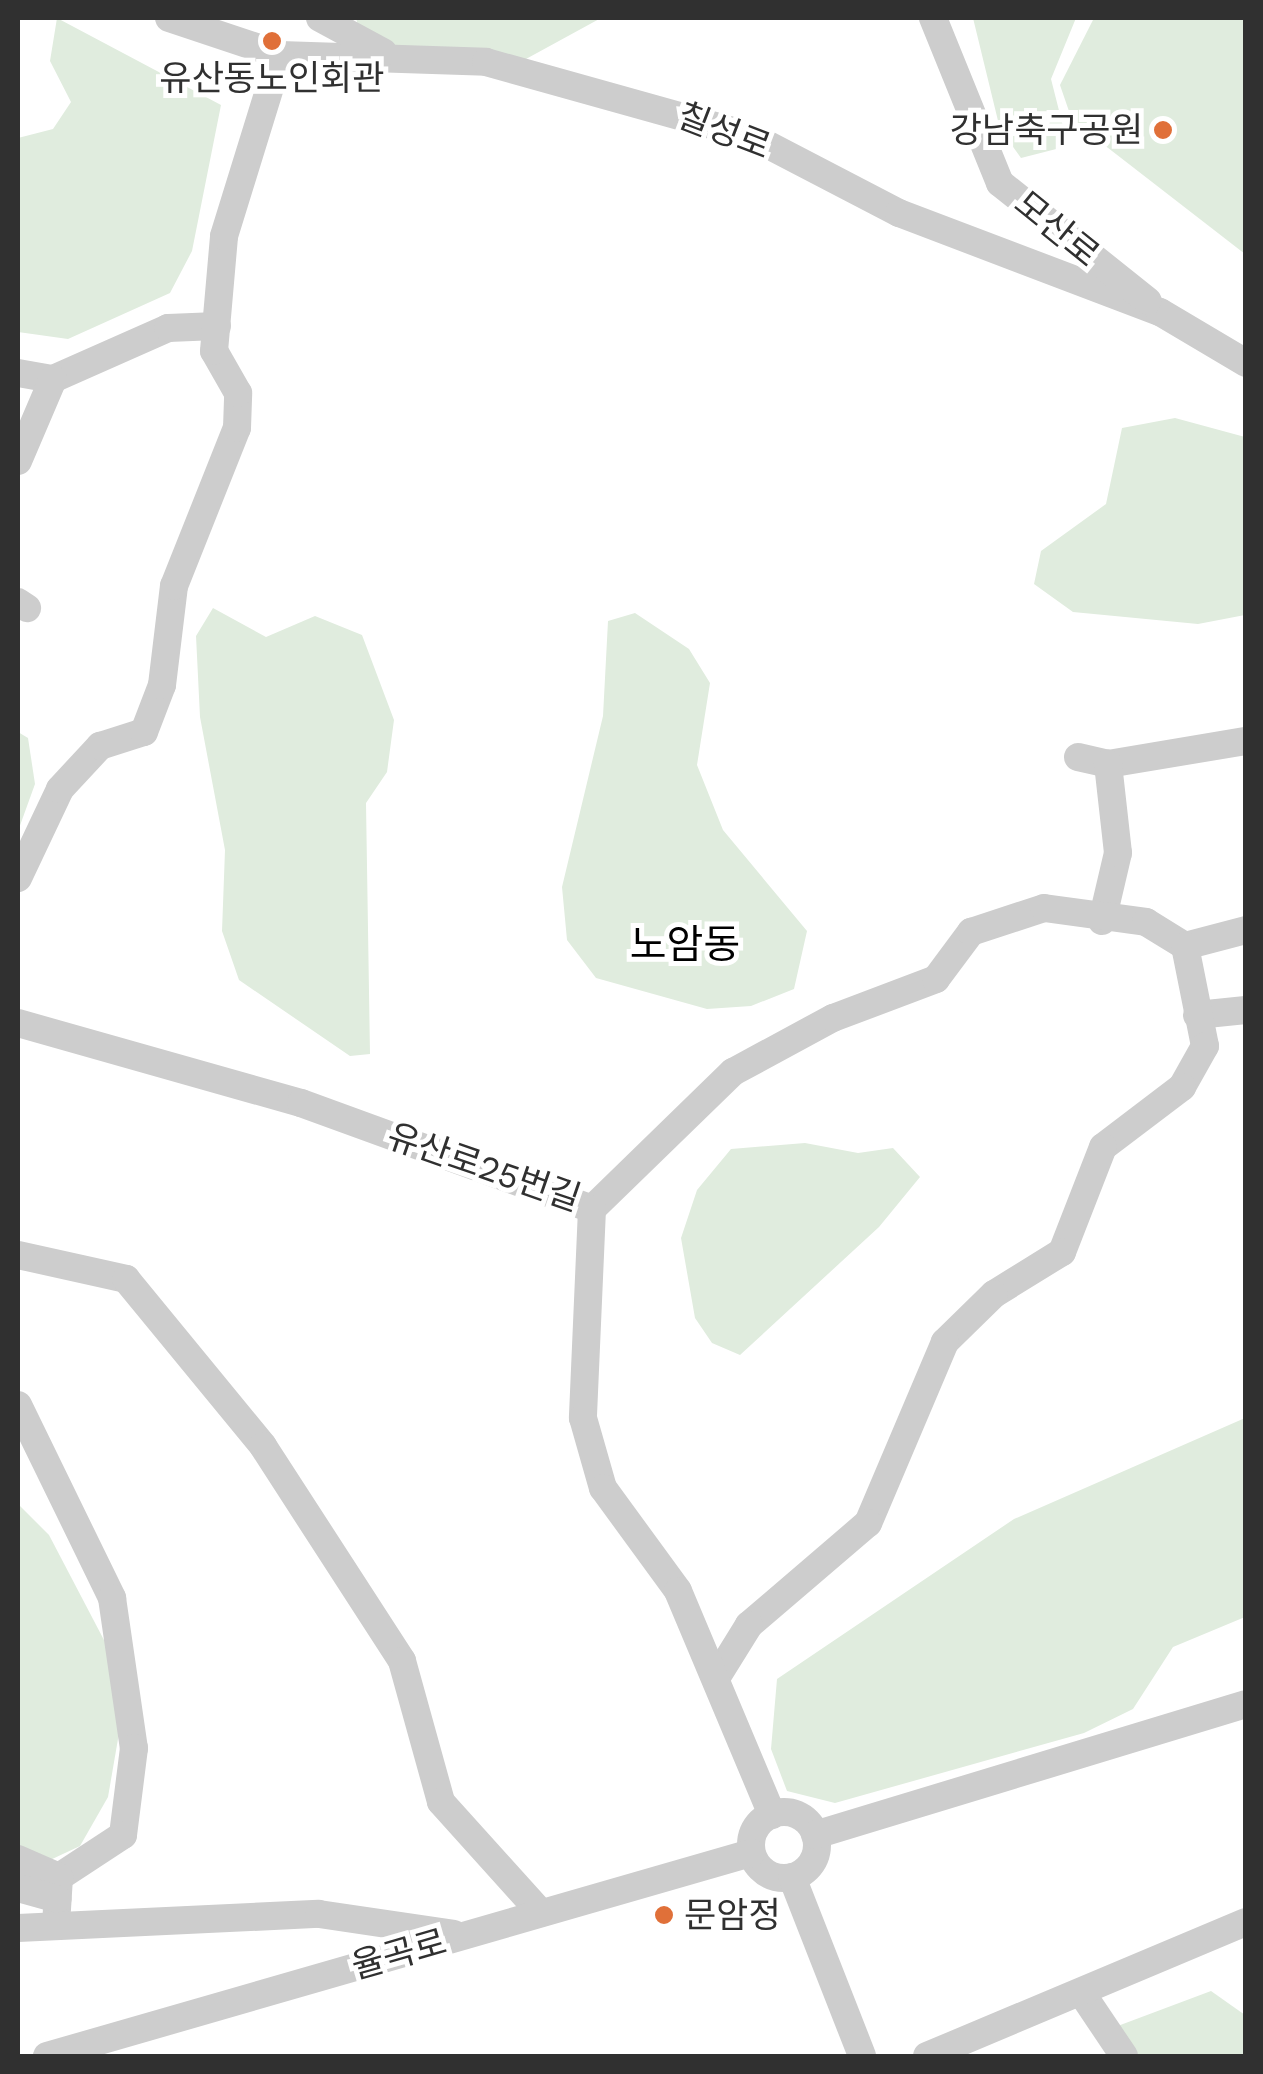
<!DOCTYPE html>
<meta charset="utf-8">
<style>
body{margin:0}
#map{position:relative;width:1263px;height:2074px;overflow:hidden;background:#fff;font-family:"Work Sans","Noto Sans KR",sans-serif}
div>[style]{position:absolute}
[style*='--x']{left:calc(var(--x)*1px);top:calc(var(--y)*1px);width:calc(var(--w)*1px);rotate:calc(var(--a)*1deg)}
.green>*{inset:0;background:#e0ecde}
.minor>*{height:28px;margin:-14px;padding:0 14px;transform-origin:14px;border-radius:14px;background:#cdcdcd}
.minor>.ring{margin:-14px;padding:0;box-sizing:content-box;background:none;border:28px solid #cdcdcd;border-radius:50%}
.dots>*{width:28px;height:28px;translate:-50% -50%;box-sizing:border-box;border:5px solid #fff;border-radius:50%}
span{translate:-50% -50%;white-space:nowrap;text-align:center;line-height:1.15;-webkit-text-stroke:10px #fff;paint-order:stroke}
.poi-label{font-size:35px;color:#303030}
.right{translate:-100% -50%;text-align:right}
.left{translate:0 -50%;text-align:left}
.street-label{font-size:35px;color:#303030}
.quarter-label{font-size:40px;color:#000}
.frame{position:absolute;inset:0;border:20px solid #303030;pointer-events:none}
</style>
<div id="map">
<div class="green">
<div style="clip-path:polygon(57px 18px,221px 105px,192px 251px,170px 293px,68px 339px,18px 332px,18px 138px,53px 129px,71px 102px,50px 61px)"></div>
<div style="clip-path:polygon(356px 18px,601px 18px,515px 65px,455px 47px,384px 49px,361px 37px)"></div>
<div style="clip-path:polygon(973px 18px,1076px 18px,1051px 79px,1068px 146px,1021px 158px,1000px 129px)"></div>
<div style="clip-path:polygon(1094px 18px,1245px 18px,1245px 254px,1072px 120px,1060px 85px)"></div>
<div style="clip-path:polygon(1175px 418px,1245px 437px,1245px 615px,1198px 624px,1073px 612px,1034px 584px,1041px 551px,1106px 504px,1122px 428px)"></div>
<div style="clip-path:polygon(213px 608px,266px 637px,315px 616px,362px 635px,394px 720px,387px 772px,366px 803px,370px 1054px,350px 1056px,239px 980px,222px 931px,225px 850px,200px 717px,196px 636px)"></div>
<div style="clip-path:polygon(635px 613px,689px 649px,710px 683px,697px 765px,723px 830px,807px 931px,794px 989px,751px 1006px,707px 1009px,596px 978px,567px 940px,562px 887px,603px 716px,608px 621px)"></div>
<div style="clip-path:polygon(18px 732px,28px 738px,35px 784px,18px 831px)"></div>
<div style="clip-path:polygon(805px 1143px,858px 1153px,893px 1148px,920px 1177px,879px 1227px,740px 1355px,712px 1343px,695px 1318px,681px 1238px,697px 1190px,731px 1149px)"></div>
<div style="clip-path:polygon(1245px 1418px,1245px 1617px,1173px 1647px,1133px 1709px,1084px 1733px,835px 1803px,787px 1791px,771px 1749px,777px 1679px,1014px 1519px)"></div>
<div style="clip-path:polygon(18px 1504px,49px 1535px,105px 1642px,123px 1710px,108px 1797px,80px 1846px,18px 1875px)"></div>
<div style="clip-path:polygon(1211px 1991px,1245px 2015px,1245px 2056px,1120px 2056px,1115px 2027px)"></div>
</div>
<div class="minor">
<div style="--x:169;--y:18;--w:117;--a:18.4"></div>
<div style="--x:280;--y:55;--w:206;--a:1.9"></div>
<div style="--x:486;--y:62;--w:275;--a:15.6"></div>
<div style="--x:751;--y:136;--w:167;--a:27.5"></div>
<div style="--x:899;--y:213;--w:279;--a:20.8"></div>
<div style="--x:1160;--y:312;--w:100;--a:30.7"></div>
<div style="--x:320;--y:18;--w:72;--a:28.4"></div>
<div style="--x:933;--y:18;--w:178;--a:67.9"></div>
<div style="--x:1000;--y:183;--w:189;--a:38.6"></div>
<div style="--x:18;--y:373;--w:36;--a:10"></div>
<div style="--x:53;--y:379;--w:126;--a:-23.9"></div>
<div style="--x:168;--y:328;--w:49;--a:-2.3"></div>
<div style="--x:18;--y:461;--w:89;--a:-66.9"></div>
<div style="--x:18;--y:602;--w:11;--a:34"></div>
<div style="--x:1078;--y:757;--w:31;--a:13"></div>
<div style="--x:1108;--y:764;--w:140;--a:-9.5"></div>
<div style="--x:18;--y:878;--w:98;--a:-64.7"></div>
<div style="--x:60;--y:789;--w:59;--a:-47.1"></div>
<div style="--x:100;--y:746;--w:46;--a:-17.7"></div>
<div style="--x:144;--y:732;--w:50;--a:-69"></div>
<div style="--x:162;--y:685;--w:100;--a:-83.1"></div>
<div style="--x:174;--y:586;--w:170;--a:-68.3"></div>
<div style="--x:237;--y:428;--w:35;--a:-88"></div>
<div style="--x:238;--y:393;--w:48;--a:-119.7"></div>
<div style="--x:214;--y:351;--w:115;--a:-85"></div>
<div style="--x:224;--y:236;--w:189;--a:-72.8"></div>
<div style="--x:1102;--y:921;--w:70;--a:-76.8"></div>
<div style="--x:1118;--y:853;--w:90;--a:-96.4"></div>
<div style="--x:1185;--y:946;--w:63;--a:-14.7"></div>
<div style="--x:1197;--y:1015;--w:49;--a:-5.8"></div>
<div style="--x:18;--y:1023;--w:294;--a:15.8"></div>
<div style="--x:301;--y:1103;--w:310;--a:20"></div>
<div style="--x:592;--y:1209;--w:197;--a:-44.2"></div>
<div style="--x:733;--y:1072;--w:114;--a:-28.4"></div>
<div style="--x:833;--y:1018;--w:110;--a:-20.7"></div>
<div style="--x:936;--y:979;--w:59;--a:-53.3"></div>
<div style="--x:971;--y:932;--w:77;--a:-18.2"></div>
<div style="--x:1044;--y:908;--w:103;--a:7.8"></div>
<div style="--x:1146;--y:922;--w:46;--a:31.6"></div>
<div style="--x:1185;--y:946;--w:102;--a:78.7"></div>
<div style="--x:1205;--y:1046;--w:47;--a:119.3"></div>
<div style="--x:1182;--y:1087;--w:99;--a:142.8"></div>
<div style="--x:1103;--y:1147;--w:113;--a:111.3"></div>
<div style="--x:1062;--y:1252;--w:80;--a:148.3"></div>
<div style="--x:994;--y:1294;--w:69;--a:135.6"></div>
<div style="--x:945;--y:1342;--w:197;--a:113"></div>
<div style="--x:868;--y:1523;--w:157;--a:139.4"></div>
<div style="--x:749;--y:1625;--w:59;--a:121.8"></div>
<div style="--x:592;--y:1209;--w:209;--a:92.5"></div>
<div style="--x:583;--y:1418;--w:73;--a:74.1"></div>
<div style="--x:603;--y:1488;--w:127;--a:53.9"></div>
<div style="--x:678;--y:1591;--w:243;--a:67.2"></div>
<div style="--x:18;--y:1255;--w:111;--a:12.5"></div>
<div style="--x:126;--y:1279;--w:216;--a:50.6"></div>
<div style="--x:263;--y:1446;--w:256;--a:57.1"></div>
<div style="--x:402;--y:1661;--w:146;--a:74.5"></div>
<div style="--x:441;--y:1802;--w:149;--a:48"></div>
<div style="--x:18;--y:1405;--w:215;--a:64"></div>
<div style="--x:112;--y:1598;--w:152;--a:81.7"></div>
<div style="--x:134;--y:1748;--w:88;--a:97.2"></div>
<div style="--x:123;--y:1835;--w:77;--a:146.7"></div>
<div style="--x:59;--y:1877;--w:48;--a:93.6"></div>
<div class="ring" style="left:751px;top:1812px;width:38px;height:38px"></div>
<div style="--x:815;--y:1835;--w:450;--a:-16.9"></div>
<div style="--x:18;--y:1859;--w:45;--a:23.7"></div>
<div style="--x:792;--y:1877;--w:192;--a:68.6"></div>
<div style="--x:18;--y:1888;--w:41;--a:15.4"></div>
<div style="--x:18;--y:1928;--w:301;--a:-2.7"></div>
<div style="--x:319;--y:1914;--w:136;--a:8.4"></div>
<div style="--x:1081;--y:1992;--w:77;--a:56.1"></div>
<div style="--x:47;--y:2056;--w:733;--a:-16.09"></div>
<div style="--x:927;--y:2056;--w:346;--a:-22.8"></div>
</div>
<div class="dots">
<div style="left:272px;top:41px;background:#e07039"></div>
<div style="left:1163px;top:130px;background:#e07039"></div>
<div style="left:664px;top:1915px;background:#e07039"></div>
</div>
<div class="poi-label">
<span style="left:272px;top:78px">유산동노인회관</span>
<span class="right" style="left:1143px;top:130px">강남축구공원</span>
<span class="left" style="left:684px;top:1915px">문암정</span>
</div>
<div class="street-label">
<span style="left:724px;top:131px;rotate:21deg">칠성로</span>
<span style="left:1057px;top:229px;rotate:39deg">모산로</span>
<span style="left:484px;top:1167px;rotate:19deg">유산로25번길</span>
<span style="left:399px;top:1954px;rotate:-16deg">율곡로</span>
</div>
<div class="quarter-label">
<span style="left:685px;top:945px">노암동</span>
</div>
<div class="frame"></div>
</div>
